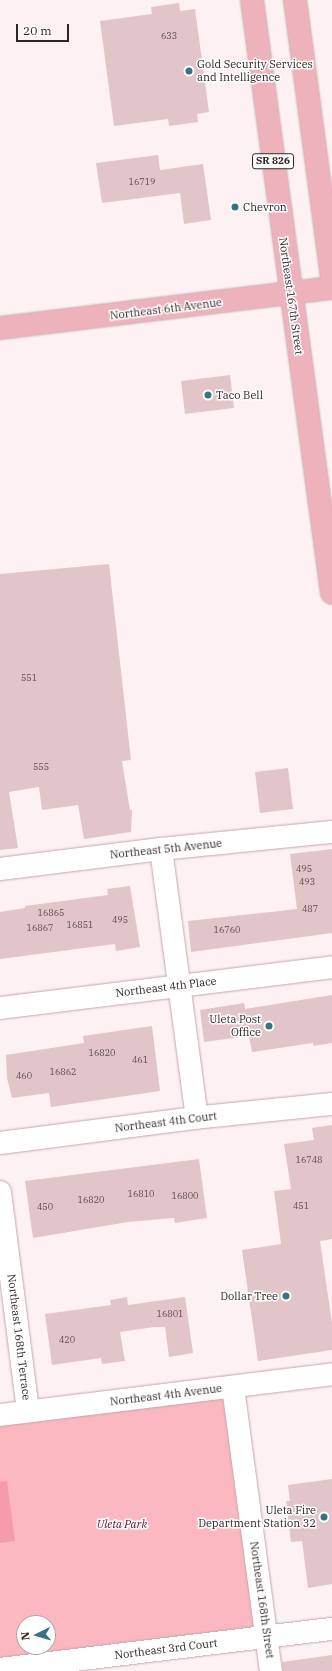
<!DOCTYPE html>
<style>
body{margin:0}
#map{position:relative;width:332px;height:1671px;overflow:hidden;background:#fdf1f3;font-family:"IBM Plex Serif",serif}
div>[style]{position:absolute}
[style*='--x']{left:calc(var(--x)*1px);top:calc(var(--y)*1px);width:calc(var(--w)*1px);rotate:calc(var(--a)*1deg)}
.green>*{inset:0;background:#fbb8c1}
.water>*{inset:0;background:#f59ba9}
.building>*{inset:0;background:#e2c5c8}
.roads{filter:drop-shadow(0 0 1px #c4a8ab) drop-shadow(0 0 1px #c4a8ab)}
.minor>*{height:22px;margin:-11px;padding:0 11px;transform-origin:11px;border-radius:11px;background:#fff}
.major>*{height:22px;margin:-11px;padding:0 11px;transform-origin:11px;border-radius:11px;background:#eeb2bc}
.dots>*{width:11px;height:11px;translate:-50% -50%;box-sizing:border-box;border:2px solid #fff;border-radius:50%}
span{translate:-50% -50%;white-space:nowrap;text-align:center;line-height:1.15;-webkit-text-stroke:3px #fff;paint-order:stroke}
.number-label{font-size:9px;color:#5c4d4e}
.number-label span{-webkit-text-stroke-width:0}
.shield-label span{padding:1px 3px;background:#fff;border:1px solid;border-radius:3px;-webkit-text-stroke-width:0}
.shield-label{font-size:10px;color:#302526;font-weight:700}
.poi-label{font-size:11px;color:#302526}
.left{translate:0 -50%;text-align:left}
.right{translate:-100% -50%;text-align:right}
.street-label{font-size:11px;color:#302526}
.park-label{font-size:11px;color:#5d0f26;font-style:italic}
.north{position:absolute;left:16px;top:1615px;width:40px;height:40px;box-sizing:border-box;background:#fff;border:1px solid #aca8a8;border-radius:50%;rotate:265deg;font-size:11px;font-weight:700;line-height:16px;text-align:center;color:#302526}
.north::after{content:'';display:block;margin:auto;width:14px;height:18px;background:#337487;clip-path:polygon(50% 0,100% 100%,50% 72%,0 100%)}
.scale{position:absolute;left:16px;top:24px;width:53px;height:18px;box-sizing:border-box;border:2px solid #302526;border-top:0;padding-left:5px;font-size:12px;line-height:14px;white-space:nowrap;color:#302526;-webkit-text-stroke:3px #fff;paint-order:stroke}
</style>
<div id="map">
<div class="green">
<div style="clip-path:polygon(evenodd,224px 1392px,265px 1628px,0 1660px,0 1417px,224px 1392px,24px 1623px,48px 1623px,48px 1647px,24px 1647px,24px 1623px)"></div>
</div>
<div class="water">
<div style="clip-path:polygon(7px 1481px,15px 1541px,0 1543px,0 1482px)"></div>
</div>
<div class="building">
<div style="clip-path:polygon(179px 3px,180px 11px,195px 9px,209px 112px,197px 114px,198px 122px,169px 126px,168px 119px,114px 126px,100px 21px,152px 14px,151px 7px)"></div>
<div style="clip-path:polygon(158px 155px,160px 170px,203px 164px,211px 220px,184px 224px,180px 193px,102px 203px,96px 163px)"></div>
<div style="clip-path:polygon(230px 375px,234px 408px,185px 414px,181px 381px)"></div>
<div style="clip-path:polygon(109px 564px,131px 760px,122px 761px,130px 810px,132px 810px,131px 832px,84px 839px,78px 805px,42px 810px,39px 787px,9px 792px,18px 848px,0 850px,0 574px)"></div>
<div style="clip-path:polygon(288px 768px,293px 809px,260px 813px,255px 772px)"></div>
<div style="clip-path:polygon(332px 849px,332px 933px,191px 952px,188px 921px,297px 909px,290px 854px)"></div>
<div style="clip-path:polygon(130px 886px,140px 947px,116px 951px,115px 944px,0 959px,0 912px,25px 908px,25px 906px,108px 895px,107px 889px)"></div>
<div style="clip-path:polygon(332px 995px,332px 1043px,313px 1046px,313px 1043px,252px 1052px,249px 1036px,204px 1042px,200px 1010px,244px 1003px,245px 1009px)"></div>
<div style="clip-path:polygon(152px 1026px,160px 1091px,51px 1107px,49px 1093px,12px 1098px,7px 1078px,6px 1055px,84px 1043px,83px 1036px)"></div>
<div style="clip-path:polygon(332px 1125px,332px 1239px,320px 1241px,332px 1323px,332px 1350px,258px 1361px,242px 1250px,281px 1244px,274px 1191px,291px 1189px,284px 1144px,314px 1140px,312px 1128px)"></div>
<div style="clip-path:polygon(199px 1159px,207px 1218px,175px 1223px,174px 1218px,128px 1222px,33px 1238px,25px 1181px)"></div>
<div style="clip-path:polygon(127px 1297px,128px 1305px,185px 1297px,193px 1353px,169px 1357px,165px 1327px,154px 1327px,120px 1332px,125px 1361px,102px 1364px,101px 1358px,52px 1365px,45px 1314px,111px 1305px,110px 1300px)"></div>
<div style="clip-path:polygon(332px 1479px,332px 1584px,308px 1588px,302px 1541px,291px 1542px,286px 1501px,290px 1501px,288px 1485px)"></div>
<div style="clip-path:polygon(332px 1655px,332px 1671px,283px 1671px,282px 1662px)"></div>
</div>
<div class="roads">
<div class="minor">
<div style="--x:161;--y:849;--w:271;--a:82.4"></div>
<div style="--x:0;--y:869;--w:162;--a:-7.1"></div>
<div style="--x:161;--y:849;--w:172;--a:-5.7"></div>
<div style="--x:0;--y:1008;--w:335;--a:-7"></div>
<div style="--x:0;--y:1143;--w:205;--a:-7.3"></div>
<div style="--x:203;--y:1117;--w:130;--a:-5.8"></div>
<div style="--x:0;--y:1192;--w:221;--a:82.7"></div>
<div style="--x:233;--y:1387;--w:287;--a:82.4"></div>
<div style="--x:0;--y:1415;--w:335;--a:-7"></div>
<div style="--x:0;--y:1669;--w:334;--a:-6.9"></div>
</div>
<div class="major">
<div style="--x:252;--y:0;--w:598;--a:82.32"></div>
<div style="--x:295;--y:0;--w:281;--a:82.4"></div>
<div style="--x:0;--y:328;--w:334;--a:-6.9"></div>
</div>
</div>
<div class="dots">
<div style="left:189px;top:71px;background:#337487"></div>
<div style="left:235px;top:207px;background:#337487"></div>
<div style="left:208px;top:395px;background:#337487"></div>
<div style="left:269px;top:1026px;background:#337487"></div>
<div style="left:286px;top:1296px;background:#337487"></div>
<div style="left:324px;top:1517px;background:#337487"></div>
</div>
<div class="number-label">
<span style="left:169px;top:36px">633</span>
<span style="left:142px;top:182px">16719</span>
<span style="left:29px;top:678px">551</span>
<span style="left:41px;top:767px">555</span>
<span style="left:304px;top:869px">495</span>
<span style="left:307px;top:882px">493</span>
<span style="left:310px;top:909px">487</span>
<span style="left:51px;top:913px">16865</span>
<span style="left:120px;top:920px">495</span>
<span style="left:80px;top:925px">16851</span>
<span style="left:40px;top:928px">16867</span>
<span style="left:227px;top:930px">16760</span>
<span style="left:102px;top:1053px">16820</span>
<span style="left:140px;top:1060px">461</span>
<span style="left:63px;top:1072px">16862</span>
<span style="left:24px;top:1076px">460</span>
<span style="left:309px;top:1160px">16748</span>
<span style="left:141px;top:1194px">16810</span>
<span style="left:185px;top:1196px">16800</span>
<span style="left:91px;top:1200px">16820</span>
<span style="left:301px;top:1206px">451</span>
<span style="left:45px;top:1207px">450</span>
<span style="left:170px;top:1314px">16801</span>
<span style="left:67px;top:1340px">420</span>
</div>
<div class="shield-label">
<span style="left:273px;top:161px">SR 826</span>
</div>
<div class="poi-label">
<span class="left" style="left:197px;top:71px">Gold Security Services<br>and Intelligence</span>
<span class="left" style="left:243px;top:207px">Chevron</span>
<span class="left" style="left:216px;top:395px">Taco Bell</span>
<span class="right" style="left:261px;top:1026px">Uleta Post<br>Office</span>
<span class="right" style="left:278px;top:1296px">Dollar Tree</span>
<span class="right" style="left:316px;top:1517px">Uleta Fire<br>Department Station 32</span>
</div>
<div class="street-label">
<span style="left:291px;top:296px;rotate:82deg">Northeast 167th Street</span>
<span style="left:166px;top:309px;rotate:-7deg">Northeast 6th Avenue</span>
<span style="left:166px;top:849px;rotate:-6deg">Northeast 5th Avenue</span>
<span style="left:166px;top:987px;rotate:-7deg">Northeast 4th Place</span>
<span style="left:166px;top:1122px;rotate:-7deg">Northeast 4th Court</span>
<span style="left:19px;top:1337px;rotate:83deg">Northeast 168th Terrace</span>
<span style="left:166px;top:1395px;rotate:-7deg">Northeast 4th Avenue</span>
<span style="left:262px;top:1600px;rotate:82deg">Northeast 168th Street</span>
<span style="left:166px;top:1649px;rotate:-7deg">Northeast 3rd Court</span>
</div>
<div class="park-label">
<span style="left:122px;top:1524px">Uleta Park</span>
</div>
<div class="north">N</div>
<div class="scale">20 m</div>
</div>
